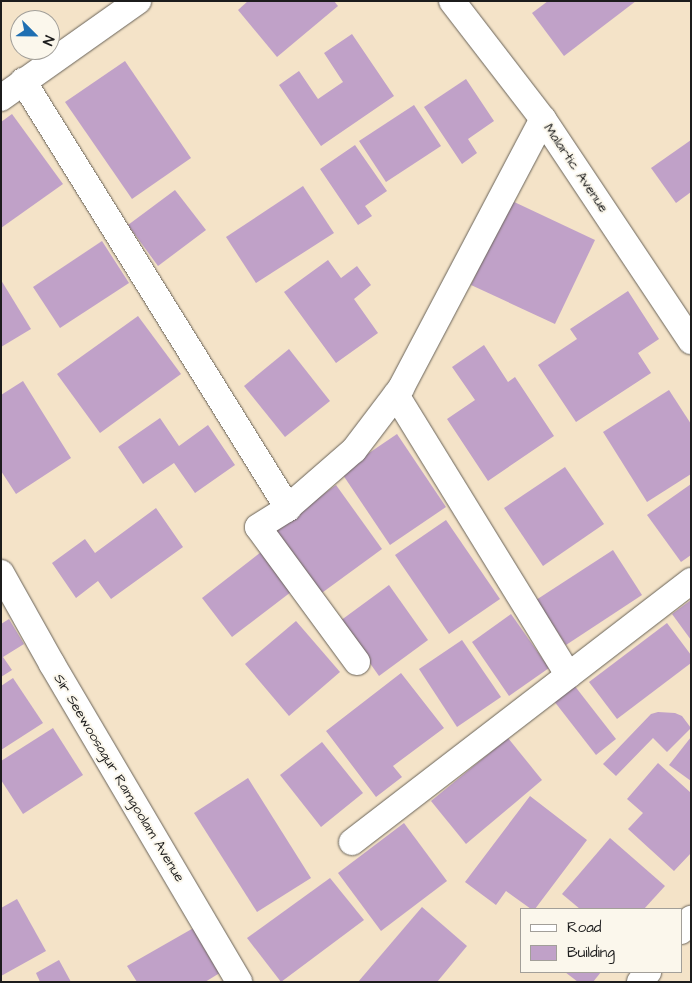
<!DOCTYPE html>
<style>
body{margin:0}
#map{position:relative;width:692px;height:983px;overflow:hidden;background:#f4e3c8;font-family:"Architects Daughter",sans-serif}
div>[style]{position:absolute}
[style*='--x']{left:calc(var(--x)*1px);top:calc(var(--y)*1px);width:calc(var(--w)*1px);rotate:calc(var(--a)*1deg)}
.building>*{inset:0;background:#c0a1c8}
.roads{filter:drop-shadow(0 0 1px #686258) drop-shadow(0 0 1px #686258)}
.minor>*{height:26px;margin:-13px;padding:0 13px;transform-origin:13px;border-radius:13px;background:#fff}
span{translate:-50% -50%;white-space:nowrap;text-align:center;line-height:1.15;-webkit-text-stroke:4px #fbf7ec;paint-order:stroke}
.street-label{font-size:14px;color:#1c1c1c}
.frame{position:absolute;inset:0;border:2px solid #1c1c1c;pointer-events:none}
.legend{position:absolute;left:520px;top:908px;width:162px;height:65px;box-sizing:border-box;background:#fbf7ec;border:1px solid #a29f99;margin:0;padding:6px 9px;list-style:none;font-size:15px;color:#1c1c1c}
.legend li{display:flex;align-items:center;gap:10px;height:25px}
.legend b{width:25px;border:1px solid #a29f99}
.north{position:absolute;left:10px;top:10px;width:50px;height:50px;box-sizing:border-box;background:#fbf7ec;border:1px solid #a29f99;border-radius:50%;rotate:113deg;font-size:14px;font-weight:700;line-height:20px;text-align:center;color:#1c1c1c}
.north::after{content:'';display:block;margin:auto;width:18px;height:22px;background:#1f6fb2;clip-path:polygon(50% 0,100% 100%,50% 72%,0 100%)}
</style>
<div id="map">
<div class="building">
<div style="clip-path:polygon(248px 1px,334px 1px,338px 6px,277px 57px,238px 10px)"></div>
<div style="clip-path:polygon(548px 1px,636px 1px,564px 56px,532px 13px)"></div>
<div style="clip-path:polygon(352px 34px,394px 96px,321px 146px,279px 85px,299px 71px,318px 99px,343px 82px,324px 53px)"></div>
<div style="clip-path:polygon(125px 61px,191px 158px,132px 199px,65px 102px)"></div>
<div style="clip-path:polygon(466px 79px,494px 121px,468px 139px,477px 153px,462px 164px,424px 107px)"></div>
<div style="clip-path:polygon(414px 105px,441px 146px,386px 182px,359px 141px)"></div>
<div style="clip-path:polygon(12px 114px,63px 184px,1px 228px,1px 122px)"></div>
<div style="clip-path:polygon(691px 140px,691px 192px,676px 203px,651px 168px)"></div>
<div style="clip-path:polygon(355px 145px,387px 191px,365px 206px,372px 216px,358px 225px,320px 169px)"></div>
<div style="clip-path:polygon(303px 186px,334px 233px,256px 283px,226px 237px)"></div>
<div style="clip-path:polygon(175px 190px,206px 230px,158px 266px,128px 225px)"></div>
<div style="clip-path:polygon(510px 200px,595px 240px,555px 324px,471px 285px)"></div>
<div style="clip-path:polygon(102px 241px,129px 283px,60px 328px,33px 287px)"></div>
<div style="clip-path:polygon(328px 260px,341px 278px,357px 266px,371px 285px,354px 299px,378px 333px,336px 363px,284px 292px)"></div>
<div style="clip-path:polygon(1px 280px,31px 329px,1px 347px)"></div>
<div style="clip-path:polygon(628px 291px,659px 339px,638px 353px,651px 373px,576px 422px,538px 365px,577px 339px,570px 329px)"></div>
<div style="clip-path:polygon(138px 316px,181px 374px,100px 433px,57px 374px)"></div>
<div style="clip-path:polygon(484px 345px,508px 382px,515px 377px,554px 436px,488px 481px,447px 419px,475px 400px,452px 367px)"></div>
<div style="clip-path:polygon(289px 349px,330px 401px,285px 437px,244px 386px)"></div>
<div style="clip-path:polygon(23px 381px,71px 458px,16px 494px,1px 471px,1px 395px)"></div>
<div style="clip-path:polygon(669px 390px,691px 424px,691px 474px,647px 502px,603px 432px)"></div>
<div style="clip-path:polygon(160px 418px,179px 446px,208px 425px,235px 465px,195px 493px,174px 463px,143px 484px,118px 447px)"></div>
<div style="clip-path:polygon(397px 434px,446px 507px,390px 545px,341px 472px)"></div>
<div style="clip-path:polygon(565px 467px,604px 524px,543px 566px,504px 508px)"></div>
<div style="clip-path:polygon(691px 484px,691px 555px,681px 562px,647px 515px)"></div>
<div style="clip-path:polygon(336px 485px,382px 549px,319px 595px,273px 531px)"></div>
<div style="clip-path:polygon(156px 508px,183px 547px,111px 599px,98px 581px,76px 598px,52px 563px,85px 539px,95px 553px)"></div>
<div style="clip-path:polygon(446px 520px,500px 599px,449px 634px,395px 555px)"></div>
<div style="clip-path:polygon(613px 550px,642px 595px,566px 645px,536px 600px)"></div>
<div style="clip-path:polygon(261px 552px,291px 592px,232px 637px,202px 598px)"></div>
<div style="clip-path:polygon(389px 585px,428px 640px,379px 676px,340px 621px)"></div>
<div style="clip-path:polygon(691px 600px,691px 640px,672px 614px)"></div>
<div style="clip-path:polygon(511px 614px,549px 668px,509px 696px,472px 642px)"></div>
<div style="clip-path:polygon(9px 619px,24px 644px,3px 657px,12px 670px,1px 677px,1px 624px)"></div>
<div style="clip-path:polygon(296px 621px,340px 672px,289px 716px,245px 664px)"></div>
<div style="clip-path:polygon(667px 623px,691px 655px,691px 663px,617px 719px,589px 682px)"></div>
<div style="clip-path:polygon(462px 640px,501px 697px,457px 727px,419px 669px)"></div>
<div style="clip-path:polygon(401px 673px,444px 728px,393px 766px,402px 777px,376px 797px,326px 731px)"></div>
<div style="clip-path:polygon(13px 678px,43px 723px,1px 750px,1px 686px)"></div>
<div style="clip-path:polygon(574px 685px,616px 739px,596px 755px,554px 701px)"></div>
<div style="clip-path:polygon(658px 712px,675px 713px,682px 716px,691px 728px,667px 752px,653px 738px,616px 776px,603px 764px,651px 714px)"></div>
<div style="clip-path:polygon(53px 728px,83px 775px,23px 814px,1px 780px,1px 761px)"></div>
<div style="clip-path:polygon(691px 737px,691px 781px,669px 765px)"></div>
<div style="clip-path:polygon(508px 738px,542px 780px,466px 844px,431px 801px)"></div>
<div style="clip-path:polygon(322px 742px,363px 793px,321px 827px,280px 775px)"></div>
<div style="clip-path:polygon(658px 763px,691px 793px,691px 853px,674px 871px,628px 829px,643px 813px,627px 799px)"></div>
<div style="clip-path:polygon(248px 778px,311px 878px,257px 912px,194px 813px)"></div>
<div style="clip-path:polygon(530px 796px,587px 840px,535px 909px,531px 909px,506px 891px,496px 905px,465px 882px)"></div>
<div style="clip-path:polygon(404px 823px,447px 881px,381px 931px,338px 873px)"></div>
<div style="clip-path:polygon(610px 838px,665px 886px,644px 909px,580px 909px,562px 894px)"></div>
<div style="clip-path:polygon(330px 878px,364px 920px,281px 982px,247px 938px)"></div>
<div style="clip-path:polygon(17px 899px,46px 951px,1px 976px,1px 908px)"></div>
<div style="clip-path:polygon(422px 907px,467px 946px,437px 982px,358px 982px)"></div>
<div style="clip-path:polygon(197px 926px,223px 971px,205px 982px,137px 982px,127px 966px)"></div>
<div style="clip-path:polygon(59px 960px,71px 982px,40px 982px,36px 973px)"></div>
<div style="clip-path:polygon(565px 972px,601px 972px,593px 982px,578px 982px)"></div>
</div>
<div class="roads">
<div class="minor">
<div style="--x:452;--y:1;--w:149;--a:52.4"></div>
<div style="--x:543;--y:119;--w:267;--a:56.3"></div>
<div style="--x:23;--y:81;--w:503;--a:58.18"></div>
<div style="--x:1;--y:98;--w:168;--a:-35.3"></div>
<div style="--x:396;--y:395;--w:329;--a:58.4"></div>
<div style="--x:1;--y:573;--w:104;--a:60.7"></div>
<div style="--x:52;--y:664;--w:369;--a:59.5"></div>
<div style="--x:357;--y:662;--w:167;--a:-126.3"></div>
<div style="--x:258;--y:527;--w:32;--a:-32"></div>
<div style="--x:285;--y:510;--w:91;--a:-41"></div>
<div style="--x:354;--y:450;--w:78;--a:-52.8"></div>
<div style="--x:401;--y:388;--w:304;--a:-62.2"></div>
<div style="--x:352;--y:842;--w:428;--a:-37.6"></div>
<div style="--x:681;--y:931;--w:16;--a:-50"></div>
<div style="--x:640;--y:982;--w:13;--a:-51"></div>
</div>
</div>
<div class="street-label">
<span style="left:576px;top:168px;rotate:56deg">Malartic Avenue</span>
<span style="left:119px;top:778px;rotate:59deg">Sir Seewoosagur Ramgoolam Avenue</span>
</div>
<div class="frame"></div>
<ul class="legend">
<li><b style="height:6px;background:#fff"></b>Road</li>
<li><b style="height:14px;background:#c0a1c8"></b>Building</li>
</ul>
<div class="north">N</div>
</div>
